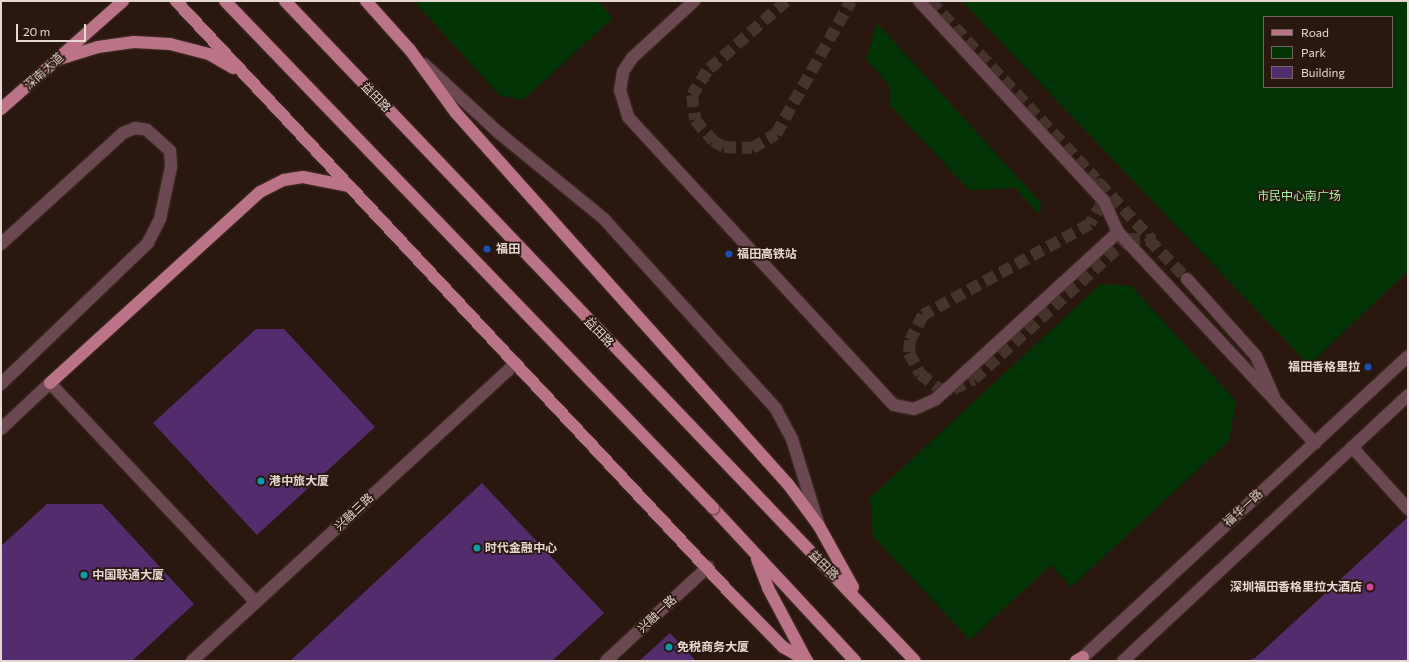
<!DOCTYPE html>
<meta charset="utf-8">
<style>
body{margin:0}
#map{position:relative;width:1409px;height:662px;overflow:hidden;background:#2a170f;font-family:Commissioner,"Noto Sans SC",sans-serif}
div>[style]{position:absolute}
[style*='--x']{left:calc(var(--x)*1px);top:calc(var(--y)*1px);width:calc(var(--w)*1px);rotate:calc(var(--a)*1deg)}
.green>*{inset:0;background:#023405}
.building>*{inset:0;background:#522c6c}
.minor-tunnel>*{height:12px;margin-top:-6px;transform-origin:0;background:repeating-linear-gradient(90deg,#46342c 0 12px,transparent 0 18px)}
.roads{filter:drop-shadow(0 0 1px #44322a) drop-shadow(0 0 1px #44322a)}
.minor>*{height:12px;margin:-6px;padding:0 6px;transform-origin:6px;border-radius:6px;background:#6b4852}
.major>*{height:12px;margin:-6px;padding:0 6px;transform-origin:6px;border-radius:6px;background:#bb7388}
.bridges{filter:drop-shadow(0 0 1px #44322a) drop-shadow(0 0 1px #44322a)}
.major-bridge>*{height:12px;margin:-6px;padding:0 6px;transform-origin:6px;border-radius:6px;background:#bb7388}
.dots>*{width:11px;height:11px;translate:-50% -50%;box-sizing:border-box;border:2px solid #2a170f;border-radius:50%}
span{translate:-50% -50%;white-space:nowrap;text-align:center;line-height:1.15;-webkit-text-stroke:3.5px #2a170f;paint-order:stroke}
.street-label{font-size:12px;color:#e5d7d1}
.park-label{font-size:12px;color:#a2f5a0}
.poi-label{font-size:12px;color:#e5d7d1;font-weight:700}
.left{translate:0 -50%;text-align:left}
.right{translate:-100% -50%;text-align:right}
.frame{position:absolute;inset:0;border:2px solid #e5d7d1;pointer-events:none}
.legend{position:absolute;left:1263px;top:16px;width:130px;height:72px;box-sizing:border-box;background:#2a170f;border:1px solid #75645d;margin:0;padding:5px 7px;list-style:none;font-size:12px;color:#e5d7d1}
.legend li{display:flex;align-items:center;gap:8px;height:20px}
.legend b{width:20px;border:1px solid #75645d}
.scale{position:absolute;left:16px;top:24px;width:70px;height:18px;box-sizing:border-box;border:2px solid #e5d7d1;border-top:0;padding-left:5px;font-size:12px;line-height:14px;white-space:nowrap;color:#e5d7d1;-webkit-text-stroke:3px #2a170f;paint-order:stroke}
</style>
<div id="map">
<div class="green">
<div style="clip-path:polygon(414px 1px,598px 1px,613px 18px,523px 100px,499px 95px)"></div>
<div style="clip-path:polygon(evenodd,962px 1px,1408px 1px,1408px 271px,1309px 365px,962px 1px,1264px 17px,1392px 17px,1392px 87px,1264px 87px,1264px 17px)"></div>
<div style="clip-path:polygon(877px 23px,1041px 203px,1040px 215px,1015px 188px,969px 190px,889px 104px,890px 86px,866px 59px)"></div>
<div style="clip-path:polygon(1101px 284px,1131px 286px,1236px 401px,1229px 441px,1071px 587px,1051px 565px,970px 640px,873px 536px,870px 498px)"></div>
</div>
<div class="building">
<div style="clip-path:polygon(256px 329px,284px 329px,375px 427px,257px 535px,153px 423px)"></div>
<div style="clip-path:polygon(482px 483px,604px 613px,552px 661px,290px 661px)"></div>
<div style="clip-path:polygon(47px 504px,102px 504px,194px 604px,132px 661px,1px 661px,1px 546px)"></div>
<div style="clip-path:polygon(1408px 517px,1408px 661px,1247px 661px,1255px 658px)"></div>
<div style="clip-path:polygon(670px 633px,696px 661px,639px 661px)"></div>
</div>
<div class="minor-tunnel">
<div style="--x:786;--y:1;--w:106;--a:138.5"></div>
<div style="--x:707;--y:71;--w:28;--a:122"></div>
<div style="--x:692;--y:95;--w:25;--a:83"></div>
<div style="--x:695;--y:120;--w:28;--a:49"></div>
<div style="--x:713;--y:141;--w:13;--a:29"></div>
<div style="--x:724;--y:147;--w:28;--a:2"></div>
<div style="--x:752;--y:148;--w:28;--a:-30"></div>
<div style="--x:776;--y:134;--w:153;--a:-60.6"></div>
<div style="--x:930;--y:1;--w:243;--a:47"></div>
<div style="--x:1096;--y:179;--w:25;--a:76"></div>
<div style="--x:1102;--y:203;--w:24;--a:120"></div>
<div style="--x:1090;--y:224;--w:190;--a:151.4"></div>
<div style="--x:923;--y:315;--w:28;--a:117"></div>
<div style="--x:910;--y:340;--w:13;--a:94"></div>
<div style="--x:909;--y:353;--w:24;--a:62"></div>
<div style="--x:920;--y:374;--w:25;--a:37"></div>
<div style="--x:940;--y:389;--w:13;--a:0"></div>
<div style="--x:953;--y:389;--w:23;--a:-25"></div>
<div style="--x:974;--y:379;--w:208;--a:-42.3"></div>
<div style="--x:1128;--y:239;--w:21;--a:3"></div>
<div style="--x:1149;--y:240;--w:54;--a:45.7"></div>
<div style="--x:1099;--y:183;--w:78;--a:47.1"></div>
</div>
<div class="roads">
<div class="minor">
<div style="--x:694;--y:1;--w:84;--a:137.4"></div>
<div style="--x:632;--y:58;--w:17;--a:123"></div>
<div style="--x:623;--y:72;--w:18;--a:99"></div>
<div style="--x:620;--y:90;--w:28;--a:73"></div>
<div style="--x:628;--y:117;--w:392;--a:47.3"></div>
<div style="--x:894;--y:405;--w:20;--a:11"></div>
<div style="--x:914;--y:409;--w:24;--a:-24"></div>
<div style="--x:936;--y:399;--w:247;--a:-42.5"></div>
<div style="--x:919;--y:1;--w:272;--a:47.2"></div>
<div style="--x:1104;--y:201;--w:34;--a:66"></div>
<div style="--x:1118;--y:232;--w:289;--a:47"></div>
<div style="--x:424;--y:64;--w:102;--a:42.6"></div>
<div style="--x:499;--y:133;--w:136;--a:39.3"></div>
<div style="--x:604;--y:219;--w:256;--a:47.8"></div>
<div style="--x:776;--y:409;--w:34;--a:62"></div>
<div style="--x:792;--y:439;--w:88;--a:72.8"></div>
<div style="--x:1;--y:244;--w:165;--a:-42.3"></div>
<div style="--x:123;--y:133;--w:13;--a:-23"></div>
<div style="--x:135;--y:128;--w:12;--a:9"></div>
<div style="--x:147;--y:130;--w:31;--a:42"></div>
<div style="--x:170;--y:151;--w:16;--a:86"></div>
<div style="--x:171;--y:167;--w:53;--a:101.9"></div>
<div style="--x:160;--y:219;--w:27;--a:117"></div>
<div style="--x:148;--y:243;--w:204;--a:136.2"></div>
<div style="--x:1187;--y:279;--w:103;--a:48.1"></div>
<div style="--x:1256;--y:356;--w:45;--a:66.3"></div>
<div style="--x:1;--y:429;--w:67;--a:-43.2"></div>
<div style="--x:50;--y:383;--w:301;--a:46.8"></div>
<div style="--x:1352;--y:447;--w:84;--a:47.9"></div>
<div style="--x:192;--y:661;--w:440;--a:-42.6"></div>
<div style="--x:606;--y:661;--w:139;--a:-42.7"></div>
<div style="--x:1079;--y:661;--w:449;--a:-42.8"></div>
<div style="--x:1123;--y:661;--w:390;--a:-43"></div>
</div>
<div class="major">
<div style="--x:176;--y:1;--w:816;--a:46.89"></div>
<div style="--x:734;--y:597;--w:70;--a:45.6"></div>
<div style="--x:783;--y:647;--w:28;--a:30"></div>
<div style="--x:285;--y:1;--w:912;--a:46.33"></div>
<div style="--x:366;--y:1;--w:66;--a:48.1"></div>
<div style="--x:410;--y:50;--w:78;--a:53.9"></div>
<div style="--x:456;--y:113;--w:498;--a:48.2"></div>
<div style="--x:788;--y:484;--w:52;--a:53.6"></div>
<div style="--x:819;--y:526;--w:70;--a:60.9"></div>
<div style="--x:56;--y:60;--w:44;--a:-17.2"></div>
<div style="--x:98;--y:47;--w:36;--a:-8"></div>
<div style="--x:134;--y:42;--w:36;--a:3"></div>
<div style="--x:170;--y:44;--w:40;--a:14.4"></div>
<div style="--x:209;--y:54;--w:28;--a:30"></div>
<div style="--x:1;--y:109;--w:163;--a:-41.5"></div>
<div style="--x:50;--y:383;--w:284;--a:-42.3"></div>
<div style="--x:260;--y:192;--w:27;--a:-27"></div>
<div style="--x:284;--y:180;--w:19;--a:-9"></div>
<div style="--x:303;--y:177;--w:47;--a:11.1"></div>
<div style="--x:713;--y:508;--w:209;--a:47.1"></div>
<div style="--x:757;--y:559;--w:31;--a:69"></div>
<div style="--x:768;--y:588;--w:83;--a:61.9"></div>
<div style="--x:1076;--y:661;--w:8;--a:-30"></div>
</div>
</div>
<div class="bridges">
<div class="major-bridge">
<div style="--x:225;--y:1;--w:704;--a:46.09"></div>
</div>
</div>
<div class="dots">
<div style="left:487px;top:249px;background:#1a4fb4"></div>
<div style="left:729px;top:254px;background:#1a4fb4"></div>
<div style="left:1368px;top:367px;background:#1a4fb4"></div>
<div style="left:261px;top:481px;background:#0f9aa8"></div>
<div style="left:477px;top:548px;background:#0f9aa8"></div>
<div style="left:84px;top:575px;background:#0f9aa8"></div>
<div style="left:1370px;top:587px;background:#d1479c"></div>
<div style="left:669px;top:647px;background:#0f9aa8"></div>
</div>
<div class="street-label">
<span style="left:44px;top:71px;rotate:-42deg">深南大道</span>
<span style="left:376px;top:97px;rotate:46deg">益田路</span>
<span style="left:599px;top:332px;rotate:46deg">益田路</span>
<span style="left:1243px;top:508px;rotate:-43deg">福华一路</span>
<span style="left:354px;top:512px;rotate:-43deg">兴融三路</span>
<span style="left:824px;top:565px;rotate:45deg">益田路</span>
<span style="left:657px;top:614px;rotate:-43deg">兴融一路</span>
</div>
<div class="park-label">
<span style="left:1299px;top:196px">市民中心南广场</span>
</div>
<div class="poi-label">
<span class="left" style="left:496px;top:249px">福田</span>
<span class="left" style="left:737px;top:254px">福田高铁站</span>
<span class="right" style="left:1360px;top:367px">福田香格里拉</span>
<span class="left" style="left:269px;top:481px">港中旅大厦</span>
<span class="left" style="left:485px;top:548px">时代金融中心</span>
<span class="left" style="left:92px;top:575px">中国联通大厦</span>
<span class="right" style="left:1362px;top:587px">深圳福田香格里拉大酒店</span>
<span class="left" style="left:677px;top:647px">免税商务大厦</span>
</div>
<div class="frame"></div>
<ul class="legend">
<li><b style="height:5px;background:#bb7388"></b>Road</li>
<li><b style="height:11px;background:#023405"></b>Park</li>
<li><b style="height:11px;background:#522c6c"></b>Building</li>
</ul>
<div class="scale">20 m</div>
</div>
